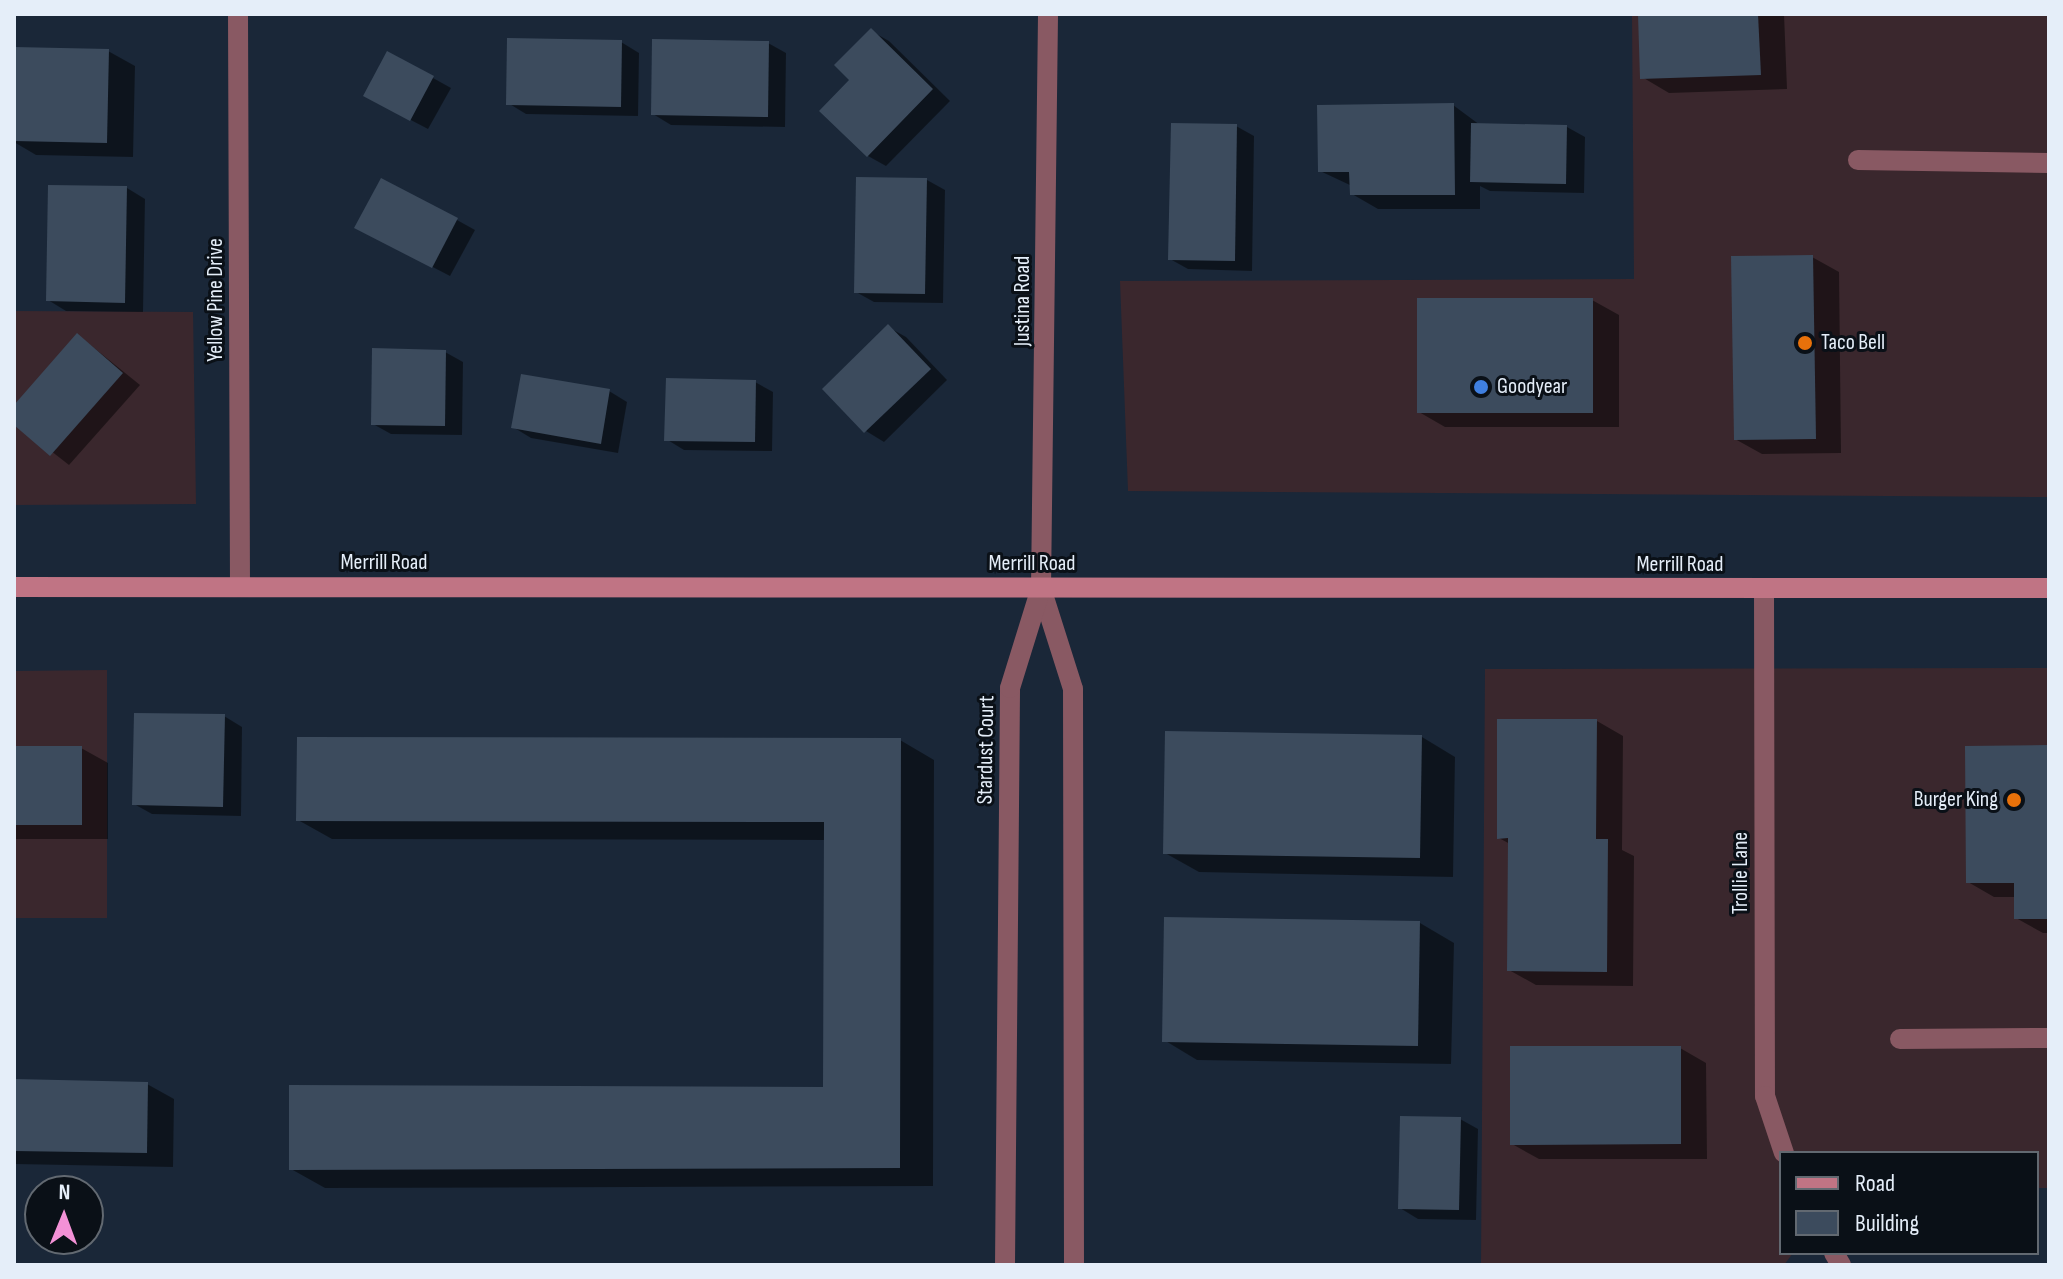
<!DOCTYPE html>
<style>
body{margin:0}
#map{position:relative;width:2063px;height:1279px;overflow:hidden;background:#1a2738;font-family:"Sofia Sans Condensed",sans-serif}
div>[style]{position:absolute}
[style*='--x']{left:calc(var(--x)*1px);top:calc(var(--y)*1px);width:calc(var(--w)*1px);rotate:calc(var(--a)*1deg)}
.commercial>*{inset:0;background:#3a272d}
.shadow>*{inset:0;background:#0007}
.building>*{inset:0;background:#3c4b5d}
.lane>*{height:20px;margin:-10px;padding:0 10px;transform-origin:10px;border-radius:10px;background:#895963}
.street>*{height:20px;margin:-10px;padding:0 10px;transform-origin:10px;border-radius:10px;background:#895963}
.secondary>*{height:20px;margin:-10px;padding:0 10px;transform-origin:10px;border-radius:10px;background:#c07484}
.dots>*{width:22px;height:22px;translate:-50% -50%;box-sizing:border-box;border:4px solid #0a1017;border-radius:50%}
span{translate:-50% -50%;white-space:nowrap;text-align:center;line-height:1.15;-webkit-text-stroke:6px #0a1017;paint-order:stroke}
.street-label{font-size:22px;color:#e5eef9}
.poi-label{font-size:22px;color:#e5eef9}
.left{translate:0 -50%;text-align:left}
.right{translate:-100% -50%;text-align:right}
.frame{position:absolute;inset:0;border:16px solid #e5eef9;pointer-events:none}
.legend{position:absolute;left:1779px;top:1151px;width:260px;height:104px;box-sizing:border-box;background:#0a1017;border:2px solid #626971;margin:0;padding:10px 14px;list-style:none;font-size:24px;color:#e5eef9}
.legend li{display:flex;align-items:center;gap:16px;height:40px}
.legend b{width:40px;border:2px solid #626971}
.north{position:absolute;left:24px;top:1175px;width:80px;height:80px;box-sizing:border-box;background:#0a1017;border:2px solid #626971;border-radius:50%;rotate:1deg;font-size:22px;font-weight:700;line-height:32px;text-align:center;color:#e5eef9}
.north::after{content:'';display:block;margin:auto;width:28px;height:36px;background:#f391d6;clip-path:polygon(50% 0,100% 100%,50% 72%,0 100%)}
</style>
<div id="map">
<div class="commercial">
<div style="clip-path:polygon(1632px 14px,2049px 14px,2049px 497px,1128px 491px,1120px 281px,1634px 279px)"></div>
<div style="clip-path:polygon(14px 311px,193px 312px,196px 504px,14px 505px)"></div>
<div style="clip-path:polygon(2049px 668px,2049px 1188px,2037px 1188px,2037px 1153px,1781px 1153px,1781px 1253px,1793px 1253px,1784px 1265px,1481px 1264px,1485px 669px)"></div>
<div style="clip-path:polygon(107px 670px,107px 918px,14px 918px,14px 671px)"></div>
</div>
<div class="shadow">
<div style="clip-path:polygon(1640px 14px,1784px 14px,1787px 89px,1669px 93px,1642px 77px)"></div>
<div style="clip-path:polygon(871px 31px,889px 41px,950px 101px,886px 166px,868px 156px,852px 80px)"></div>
<div style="clip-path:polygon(621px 42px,639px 53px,638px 116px,526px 114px,508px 103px)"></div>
<div style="clip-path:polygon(768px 43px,786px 53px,785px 127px,671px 125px,653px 114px)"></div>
<div style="clip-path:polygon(14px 49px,108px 51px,135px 66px,133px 157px,36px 155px,14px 142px)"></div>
<div style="clip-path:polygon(433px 78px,451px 88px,428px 129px,384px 106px)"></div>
<div style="clip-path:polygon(1453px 105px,1480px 125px,1567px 127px,1585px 137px,1584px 193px,1490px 191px,1480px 186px,1480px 209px,1378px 209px,1352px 194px,1352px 186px,1320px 171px)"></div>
<div style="clip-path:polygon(1236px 126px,1254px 136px,1252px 271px,1188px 269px,1170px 259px)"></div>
<div style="clip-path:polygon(927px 180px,945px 190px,943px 303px,874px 302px,856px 292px)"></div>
<div style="clip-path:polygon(127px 188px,145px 199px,143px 312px,66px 311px,48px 300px)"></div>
<div style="clip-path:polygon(457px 220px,475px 230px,450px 276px,375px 237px)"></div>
<div style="clip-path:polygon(1812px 257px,1839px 272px,1841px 453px,1762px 454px,1735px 439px)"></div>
<div style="clip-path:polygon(1592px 300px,1619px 315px,1619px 427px,1445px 427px,1419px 412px)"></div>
<div style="clip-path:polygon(888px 327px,906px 337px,947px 380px,884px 442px,866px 431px)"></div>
<div style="clip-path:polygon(78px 335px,140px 385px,69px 465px,14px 422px,14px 408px)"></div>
<div style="clip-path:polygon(445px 352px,463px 362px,462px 435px,391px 434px,373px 424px)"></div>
<div style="clip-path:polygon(755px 382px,773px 392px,772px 451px,684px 450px,666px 439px)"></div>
<div style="clip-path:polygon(609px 391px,627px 402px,618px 453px,531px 438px,513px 427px)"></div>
<div style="clip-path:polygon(224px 716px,242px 727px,241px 816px,152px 814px,134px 804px)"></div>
<div style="clip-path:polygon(1597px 721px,1623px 736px,1622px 850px,1634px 856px,1633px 986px,1536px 985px,1509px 970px,1510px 844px,1499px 838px)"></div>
<div style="clip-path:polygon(1422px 737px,1455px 757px,1453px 877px,1199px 872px,1165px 853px)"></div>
<div style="clip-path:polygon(900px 740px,934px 760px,933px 1186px,325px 1188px,291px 1169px,825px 1089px,826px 840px,332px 839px,298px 820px)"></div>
<div style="clip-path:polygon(2049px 747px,2049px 933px,2043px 933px,2016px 918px,2016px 897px,1994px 897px,1968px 882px)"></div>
<div style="clip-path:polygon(14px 748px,81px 748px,108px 763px,108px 839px,14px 839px)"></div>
<div style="clip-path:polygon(1420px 923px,1454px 943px,1451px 1064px,1197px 1060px,1164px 1040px)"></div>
<div style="clip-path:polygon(1680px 1048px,1706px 1063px,1707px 1159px,1539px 1159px,1512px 1144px)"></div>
<div style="clip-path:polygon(14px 1081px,147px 1084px,174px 1099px,173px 1167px,14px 1164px)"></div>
<div style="clip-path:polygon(1460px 1119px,1478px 1129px,1476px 1220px,1418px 1219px,1400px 1208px)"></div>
</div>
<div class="building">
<div style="clip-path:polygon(1638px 14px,1758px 14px,1761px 75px,1640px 79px)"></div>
<div style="clip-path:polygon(871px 28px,933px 89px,867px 157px,819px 111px,849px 80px,834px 65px)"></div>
<div style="clip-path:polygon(507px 38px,622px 40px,621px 107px,506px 105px)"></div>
<div style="clip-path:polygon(652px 39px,769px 41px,768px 117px,651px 115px)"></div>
<div style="clip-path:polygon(14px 47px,109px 49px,107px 143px,14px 141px)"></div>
<div style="clip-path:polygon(387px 51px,434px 76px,410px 121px,363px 96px)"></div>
<div style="clip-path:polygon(1454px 103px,1455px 195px,1350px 195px,1349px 172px,1318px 172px,1317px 105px)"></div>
<div style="clip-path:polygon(1171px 123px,1237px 124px,1235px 261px,1168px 260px)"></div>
<div style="clip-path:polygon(1471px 123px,1567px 125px,1566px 184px,1470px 182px)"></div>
<div style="clip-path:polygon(856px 177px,927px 178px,925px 294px,854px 293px)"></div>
<div style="clip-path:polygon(381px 178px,458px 218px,432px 268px,354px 228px)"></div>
<div style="clip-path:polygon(48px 185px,127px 186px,125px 303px,46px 301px)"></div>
<div style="clip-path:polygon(1813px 255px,1816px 439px,1734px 440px,1731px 256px)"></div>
<div style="clip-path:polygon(1417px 298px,1593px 298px,1593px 413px,1417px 413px)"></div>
<div style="clip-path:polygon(888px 324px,931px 369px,864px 433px,822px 389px)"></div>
<div style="clip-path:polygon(77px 333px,123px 373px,50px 456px,14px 425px,14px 405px)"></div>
<div style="clip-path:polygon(372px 348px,446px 350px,445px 426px,371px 425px)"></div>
<div style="clip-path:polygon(521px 374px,610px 389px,601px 444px,511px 428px)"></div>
<div style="clip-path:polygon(666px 378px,756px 380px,755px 442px,664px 441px)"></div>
<div style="clip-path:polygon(134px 713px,225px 714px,223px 807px,132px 805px)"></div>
<div style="clip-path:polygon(1497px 719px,1597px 719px,1596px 839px,1608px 839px,1607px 972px,1507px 971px,1508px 838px,1497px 839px)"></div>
<div style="clip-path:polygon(1165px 731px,1422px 735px,1420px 858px,1163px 854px)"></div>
<div style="clip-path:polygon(297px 737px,901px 738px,900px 1168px,289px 1170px,289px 1085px,823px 1087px,824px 822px,296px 821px)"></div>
<div style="clip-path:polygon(2049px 745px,2049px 919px,2014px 919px,2014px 883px,1966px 883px,1965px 746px)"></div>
<div style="clip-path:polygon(14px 746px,82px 746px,82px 825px,14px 825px)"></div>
<div style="clip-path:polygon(1164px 917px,1420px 921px,1418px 1046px,1162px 1042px)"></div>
<div style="clip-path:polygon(1510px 1046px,1681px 1046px,1681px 1144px,1510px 1145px)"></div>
<div style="clip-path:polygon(14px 1079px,148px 1082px,147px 1153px,14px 1151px)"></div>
<div style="clip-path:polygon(1400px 1116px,1461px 1117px,1459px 1210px,1398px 1209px)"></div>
</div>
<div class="lane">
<div style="--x:1858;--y:160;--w:191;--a:0.9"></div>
<div style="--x:1900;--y:1039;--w:149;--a:-0.4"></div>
</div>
<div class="street">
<div style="--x:238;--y:14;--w:572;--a:89.8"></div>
<div style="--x:1041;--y:588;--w:106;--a:72.4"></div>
<div style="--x:1073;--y:689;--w:576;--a:89.9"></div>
<div style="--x:1764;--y:589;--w:507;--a:89.89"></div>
<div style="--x:1765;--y:1096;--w:60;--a:71.6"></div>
<div style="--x:1834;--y:1253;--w:14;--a:60"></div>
<div style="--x:1005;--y:1265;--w:577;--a:-89.5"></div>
<div style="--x:1010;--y:688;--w:105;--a:-72.8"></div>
<div style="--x:1041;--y:588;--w:574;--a:-89.3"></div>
</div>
<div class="secondary">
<div style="--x:14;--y:587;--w:2035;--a:0.03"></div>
</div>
<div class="dots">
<div style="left:1805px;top:343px;background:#e8710a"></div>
<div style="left:1481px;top:387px;background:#3f7fe0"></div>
<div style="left:2014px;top:800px;background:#e8710a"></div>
</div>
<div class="street-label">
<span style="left:216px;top:300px;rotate:-90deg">Yellow Pine Drive</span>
<span style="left:1023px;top:301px;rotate:-90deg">Justina Road</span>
<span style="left:384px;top:563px">Merrill Road</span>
<span style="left:1032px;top:564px">Merrill Road</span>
<span style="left:1680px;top:565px">Merrill Road</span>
<span style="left:986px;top:750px;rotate:-89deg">Stardust Court</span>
<span style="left:1741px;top:873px;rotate:-90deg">Trollie Lane</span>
</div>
<div class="poi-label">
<span class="left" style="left:1821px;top:343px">Taco Bell</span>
<span class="left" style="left:1497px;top:387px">Goodyear</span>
<span class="right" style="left:1998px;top:800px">Burger King</span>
</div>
<div class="frame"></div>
<ul class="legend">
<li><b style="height:10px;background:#c07484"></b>Road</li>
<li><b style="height:22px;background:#3c4b5d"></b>Building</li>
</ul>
<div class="north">N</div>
</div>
